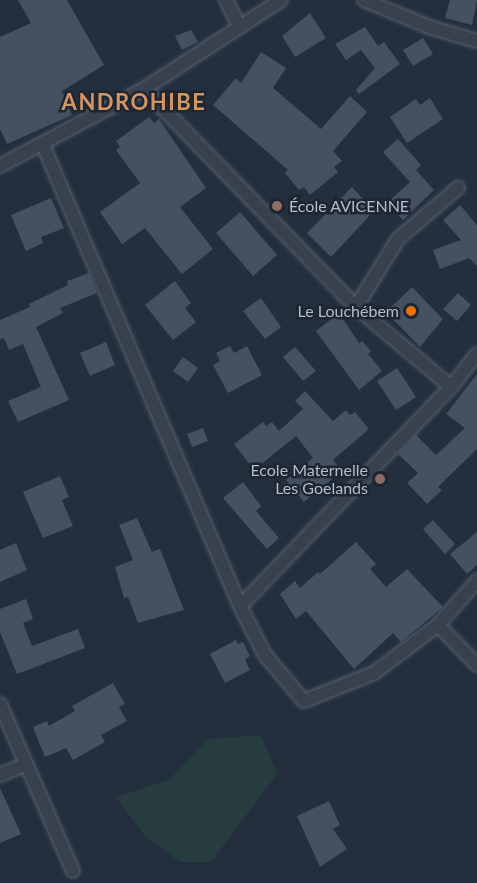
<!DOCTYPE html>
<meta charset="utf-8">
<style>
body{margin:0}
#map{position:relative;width:477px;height:883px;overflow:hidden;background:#242f3e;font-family:Lato,sans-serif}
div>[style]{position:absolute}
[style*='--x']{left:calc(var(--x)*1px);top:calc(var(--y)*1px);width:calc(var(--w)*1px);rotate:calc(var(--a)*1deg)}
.green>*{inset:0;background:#263c3f}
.building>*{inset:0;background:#455162}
.roads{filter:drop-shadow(0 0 2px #565f6c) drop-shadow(0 0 2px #565f6c)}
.minor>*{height:12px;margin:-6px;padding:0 6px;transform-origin:6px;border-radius:6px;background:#38414e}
.dots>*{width:16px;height:16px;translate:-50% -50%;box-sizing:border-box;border:3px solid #1d2633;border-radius:50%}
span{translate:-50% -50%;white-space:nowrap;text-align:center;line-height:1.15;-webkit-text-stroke:5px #1d2633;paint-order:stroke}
.poi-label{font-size:16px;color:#b4bcc9}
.left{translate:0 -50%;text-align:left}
.right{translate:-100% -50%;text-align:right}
.district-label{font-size:22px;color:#d59563;font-weight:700;letter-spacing:1.5px}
</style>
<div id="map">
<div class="green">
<div style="clip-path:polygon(261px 735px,277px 774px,211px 862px,180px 862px,144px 835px,116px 797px,170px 779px,208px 739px)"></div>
</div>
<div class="building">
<div style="clip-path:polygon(18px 0,67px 0,104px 65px,62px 91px,72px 115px,7px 144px,0 129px,0 37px,31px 23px)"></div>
<div style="clip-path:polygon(450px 0,477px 0,472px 25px,445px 18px)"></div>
<div style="clip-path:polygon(310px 13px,326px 38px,295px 57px,282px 36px)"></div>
<div style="clip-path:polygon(365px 27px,378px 46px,384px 42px,400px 64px,359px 94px,356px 90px,375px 68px,361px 50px,346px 60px,335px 44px)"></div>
<div style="clip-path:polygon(191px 30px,198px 42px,182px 50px,175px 36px)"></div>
<div style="clip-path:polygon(423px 38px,433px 54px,413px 66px,403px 50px)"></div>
<div style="clip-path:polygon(261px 52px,286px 68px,273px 88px,321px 129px,350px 96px,367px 112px,333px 151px,342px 161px,334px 167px,338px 172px,310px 195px,304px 187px,299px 190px,285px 173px,288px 170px,213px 105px,236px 78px,241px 83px)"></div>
<div style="clip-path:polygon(430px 98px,443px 119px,407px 143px,390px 117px,416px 99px,420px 105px)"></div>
<div style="clip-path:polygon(149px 117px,154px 123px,159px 119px,206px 188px,180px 207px,213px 249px,182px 274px,145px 228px,122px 244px,100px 212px,140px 183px,116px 150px,120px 147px,116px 141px)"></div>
<div style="clip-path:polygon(398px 139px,421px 165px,416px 170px,434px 190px,403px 220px,387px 203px,410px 182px,383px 152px)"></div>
<div style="clip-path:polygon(352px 187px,374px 211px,331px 257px,307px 233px)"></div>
<div style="clip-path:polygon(51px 198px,64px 228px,41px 237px,43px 243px,26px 251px,11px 215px)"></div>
<div style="clip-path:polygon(460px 205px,477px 225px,477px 266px,469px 258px,440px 269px,433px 250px,461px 240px,443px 220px)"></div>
<div style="clip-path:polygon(240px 212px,277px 255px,253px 276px,216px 233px)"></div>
<div style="clip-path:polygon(89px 273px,97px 293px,60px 308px,63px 313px,36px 327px,69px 400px,18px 422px,8px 401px,41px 387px,23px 344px,9px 350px,4px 338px,0 339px,0 320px,30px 307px,29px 304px,68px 285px,67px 281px)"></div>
<div style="clip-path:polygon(175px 281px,191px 303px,185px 308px,196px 322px,173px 340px,145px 305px)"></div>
<div style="clip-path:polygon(412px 287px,443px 319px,420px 347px,386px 312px)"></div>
<div style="clip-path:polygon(458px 293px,471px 305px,457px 321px,443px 309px)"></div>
<div style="clip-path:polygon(261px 298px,281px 327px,265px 339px,243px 311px)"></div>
<div style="clip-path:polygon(339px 313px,359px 343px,362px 341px,371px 351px,368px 354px,382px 371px,359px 390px,316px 331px)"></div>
<div style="clip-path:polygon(106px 342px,115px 365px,90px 376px,80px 353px)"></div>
<div style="clip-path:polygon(230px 346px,234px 353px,247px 346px,262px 375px,228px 393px,213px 365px,220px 361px,216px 353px)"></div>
<div style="clip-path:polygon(295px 347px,316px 371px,303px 381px,283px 357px)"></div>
<div style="clip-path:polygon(183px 357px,198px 368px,188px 382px,173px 371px)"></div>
<div style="clip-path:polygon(397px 368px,416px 397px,396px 410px,377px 381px)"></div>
<div style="clip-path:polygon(477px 374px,477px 449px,438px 487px,442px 490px,427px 504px,407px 483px,418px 473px,398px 454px,416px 435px,436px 455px,465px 428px,446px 414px)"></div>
<div style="clip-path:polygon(305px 391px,333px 421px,346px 410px,350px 415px,355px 412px,369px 429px,333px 460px,342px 471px,304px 502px,286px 480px,313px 458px,296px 436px,254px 470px,234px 444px,263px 422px,266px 426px,272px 422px,279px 431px,303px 409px,295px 401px)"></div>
<div style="clip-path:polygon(203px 428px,208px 441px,192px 447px,187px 434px)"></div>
<div style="clip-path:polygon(60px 476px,69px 497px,62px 500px,73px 526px,43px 538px,23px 492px)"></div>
<div style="clip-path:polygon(243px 482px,261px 506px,256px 511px,279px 538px,267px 549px,223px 498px)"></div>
<div style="clip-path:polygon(137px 518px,152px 552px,160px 549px,184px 610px,138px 623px,128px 597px,124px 598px,115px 567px,133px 560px,119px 525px)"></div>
<div style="clip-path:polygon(433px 520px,455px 544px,445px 554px,423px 529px)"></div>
<div style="clip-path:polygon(477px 532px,477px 565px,467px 574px,450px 554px)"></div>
<div style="clip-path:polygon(356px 542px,376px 564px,370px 569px,386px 587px,407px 569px,443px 607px,401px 642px,393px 633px,354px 669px,306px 611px,296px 619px,280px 594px,295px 581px,300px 588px,318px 572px,320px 574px)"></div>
<div style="clip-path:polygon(16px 543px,27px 570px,0 582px,0 550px)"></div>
<div style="clip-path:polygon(26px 599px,33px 619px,23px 623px,32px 646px,78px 629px,85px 648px,17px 674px,0 632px,0 609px)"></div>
<div style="clip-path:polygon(236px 640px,238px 644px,243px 642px,250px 656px,245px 659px,250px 670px,225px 683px,210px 654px)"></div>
<div style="clip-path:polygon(113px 683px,125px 704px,119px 707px,127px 721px,101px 735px,105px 742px,73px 760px,66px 748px,45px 757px,33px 727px,47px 721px,49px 726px,75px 711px,72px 706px)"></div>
<div style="clip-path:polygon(0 788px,21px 834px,0 843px)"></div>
<div style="clip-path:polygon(329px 801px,340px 825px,333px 829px,347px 849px,320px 867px,297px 816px)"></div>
</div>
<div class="roads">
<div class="minor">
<div style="--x:226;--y:0;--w:30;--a:63"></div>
<div style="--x:364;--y:0;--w:74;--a:22.4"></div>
<div style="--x:432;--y:28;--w:47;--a:16.1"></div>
<div style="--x:144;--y:89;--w:304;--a:45.8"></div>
<div style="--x:356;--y:307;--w:124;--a:40.1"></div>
<div style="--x:451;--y:387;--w:304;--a:133.9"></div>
<div style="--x:43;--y:145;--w:501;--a:66.86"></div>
<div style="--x:240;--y:606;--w:55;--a:63"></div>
<div style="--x:265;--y:655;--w:60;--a:49.7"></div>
<div style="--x:304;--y:701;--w:75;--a:-21.8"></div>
<div style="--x:374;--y:673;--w:80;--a:-36.9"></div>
<div style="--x:438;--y:625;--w:59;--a:-48.4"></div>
<div style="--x:0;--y:166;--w:163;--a:-28.1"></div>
<div style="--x:144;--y:89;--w:163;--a:-33"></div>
<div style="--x:356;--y:307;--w:80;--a:-58.3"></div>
<div style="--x:398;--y:239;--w:79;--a:-40.4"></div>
<div style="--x:451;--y:387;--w:42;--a:-51.8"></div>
<div style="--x:438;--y:625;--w:56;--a:45.7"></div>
<div style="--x:0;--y:704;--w:182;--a:66.4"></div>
<div style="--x:0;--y:775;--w:28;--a:-23"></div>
</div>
</div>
<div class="dots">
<div style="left:277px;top:206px;background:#8d6e63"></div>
<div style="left:411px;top:311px;background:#e8710a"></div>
<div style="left:380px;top:479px;background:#8d6e63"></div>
</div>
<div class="poi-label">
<span class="left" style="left:289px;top:206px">École AVICENNE</span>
<span class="right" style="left:399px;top:311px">Le Louchébem</span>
<span class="right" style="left:368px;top:479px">Ecole Maternelle<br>Les Goelands</span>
</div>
<div class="district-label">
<span style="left:134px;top:102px">ANDROHIBE</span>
</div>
</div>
